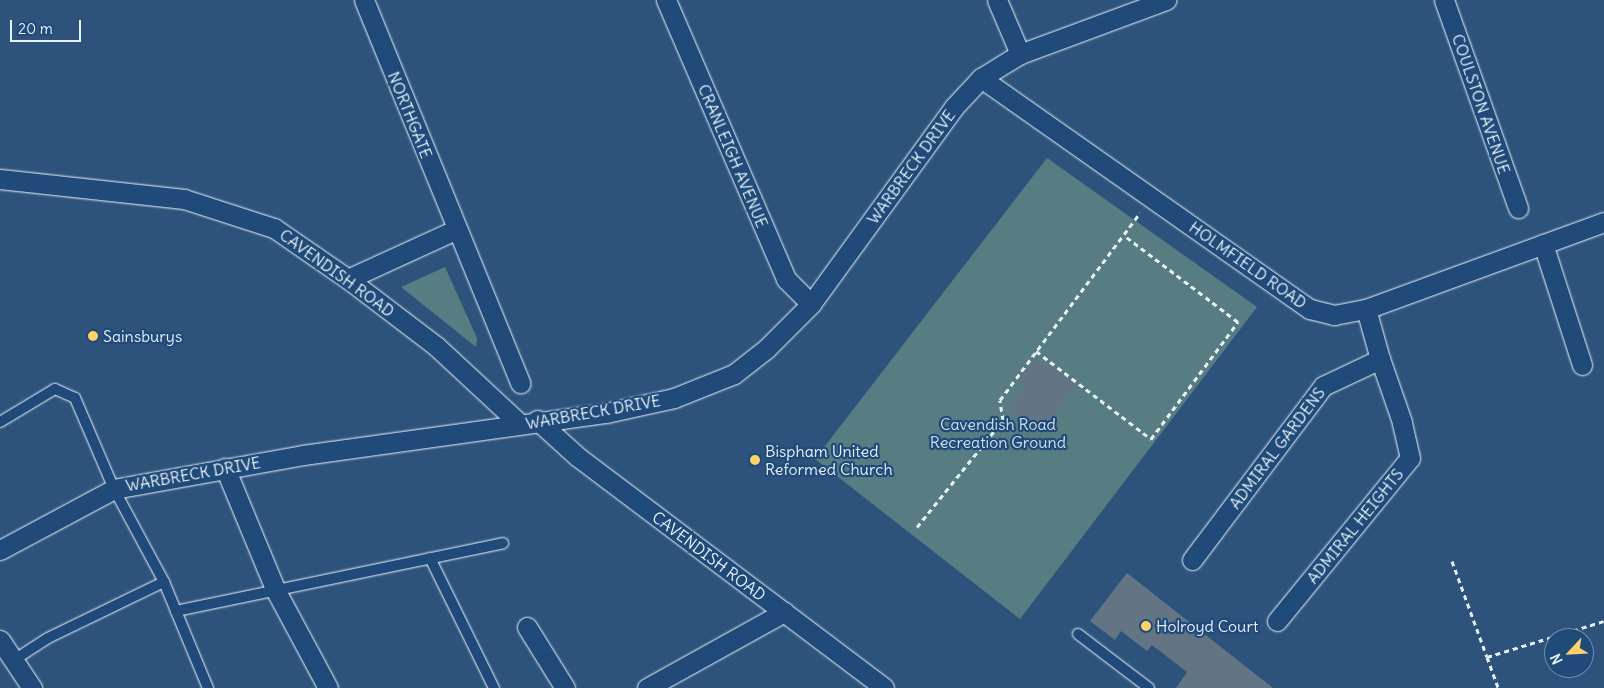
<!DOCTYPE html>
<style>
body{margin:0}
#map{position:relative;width:1604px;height:688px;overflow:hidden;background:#2d537c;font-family:Delius,sans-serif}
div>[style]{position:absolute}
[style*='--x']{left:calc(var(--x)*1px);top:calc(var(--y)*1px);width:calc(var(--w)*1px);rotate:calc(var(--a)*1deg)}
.green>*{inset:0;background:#577d83}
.building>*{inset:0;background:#637584}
.path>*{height:3px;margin-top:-1.5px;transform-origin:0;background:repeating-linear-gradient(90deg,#e8f1f8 0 5px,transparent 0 9px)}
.roads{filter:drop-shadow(0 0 1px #e8f1f8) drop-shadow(0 0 1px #e8f1f8)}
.lane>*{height:10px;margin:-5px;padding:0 5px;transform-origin:5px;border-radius:5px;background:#1f4a7a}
.street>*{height:19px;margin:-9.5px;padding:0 9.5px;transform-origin:9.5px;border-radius:9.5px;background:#1f4a7a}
.dots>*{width:14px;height:14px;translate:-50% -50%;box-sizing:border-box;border:2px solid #1f4a7a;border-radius:50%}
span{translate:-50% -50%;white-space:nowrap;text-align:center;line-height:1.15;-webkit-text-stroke:4.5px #1f4a7a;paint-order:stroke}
.street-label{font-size:16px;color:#e8f1f8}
.poi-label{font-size:16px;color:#e8f1f8}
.left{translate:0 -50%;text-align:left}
.park-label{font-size:16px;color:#d2e0e6}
.north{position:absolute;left:1544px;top:628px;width:50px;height:50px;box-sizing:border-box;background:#1f4a7a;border:1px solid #6f8dac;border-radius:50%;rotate:245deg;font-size:14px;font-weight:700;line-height:20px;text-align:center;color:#e8f1f8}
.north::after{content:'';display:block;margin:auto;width:18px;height:22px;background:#ffd166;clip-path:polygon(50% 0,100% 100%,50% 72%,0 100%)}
.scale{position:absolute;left:10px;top:20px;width:71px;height:22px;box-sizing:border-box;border:2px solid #e8f1f8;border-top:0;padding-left:6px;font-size:15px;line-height:18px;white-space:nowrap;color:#e8f1f8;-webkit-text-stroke:4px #1f4a7a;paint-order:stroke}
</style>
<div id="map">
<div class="green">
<div style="clip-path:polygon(1047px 158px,1257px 307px,1020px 619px,815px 459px)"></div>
<div style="clip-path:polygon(445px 267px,477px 338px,476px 347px,401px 287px)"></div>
</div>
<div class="building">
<div style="clip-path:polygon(1034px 359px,1041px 364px,1044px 360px,1077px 385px,1039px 436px,1005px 409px,1026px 386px,1016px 380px)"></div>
<div style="clip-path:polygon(1127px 573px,1273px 688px,1176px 688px,1187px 672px,1152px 645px,1147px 651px,1121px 631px,1115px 640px,1090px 621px)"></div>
</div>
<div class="path">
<div style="--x:1036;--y:351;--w:145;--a:37.4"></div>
<div style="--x:1151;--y:439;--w:146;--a:-53.4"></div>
<div style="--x:1238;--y:322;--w:143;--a:-142.7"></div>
<div style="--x:917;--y:527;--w:137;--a:-51.2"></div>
<div style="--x:1003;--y:420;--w:20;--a:-99"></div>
<div style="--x:1000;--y:400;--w:234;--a:-53.2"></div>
<div style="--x:1452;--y:561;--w:102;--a:70"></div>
<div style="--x:1487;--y:657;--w:122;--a:-17.1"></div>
<div style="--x:1487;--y:657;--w:33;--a:70"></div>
</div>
<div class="roads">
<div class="lane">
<div style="--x:0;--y:422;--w:64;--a:-31"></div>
<div style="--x:55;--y:389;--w:22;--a:24"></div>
<div style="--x:75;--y:398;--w:99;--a:66.8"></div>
<div style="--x:114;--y:489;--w:106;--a:61.7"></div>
<div style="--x:164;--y:582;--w:115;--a:67.5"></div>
<div style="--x:430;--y:558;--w:145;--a:63.8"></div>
<div style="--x:176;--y:611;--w:334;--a:-11.7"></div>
<div style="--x:1078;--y:634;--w:89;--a:37.3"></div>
<div style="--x:14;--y:660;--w:40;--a:-32.9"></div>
<div style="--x:48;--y:638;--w:129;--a:-25.8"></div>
</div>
<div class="street">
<div style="--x:364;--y:0;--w:414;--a:67.8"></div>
<div style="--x:666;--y:0;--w:304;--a:66.7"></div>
<div style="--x:786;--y:279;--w:35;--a:45"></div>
<div style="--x:997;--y:0;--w:59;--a:66.9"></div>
<div style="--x:1444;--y:0;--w:221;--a:70.4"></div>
<div style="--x:981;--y:78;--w:402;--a:35.1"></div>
<div style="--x:1310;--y:309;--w:25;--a:14"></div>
<div style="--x:1334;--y:315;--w:33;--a:-11"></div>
<div style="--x:1366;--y:309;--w:253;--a:-20.1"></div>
<div style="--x:0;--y:179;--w:185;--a:6.2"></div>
<div style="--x:184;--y:199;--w:95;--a:17.9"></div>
<div style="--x:274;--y:228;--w:90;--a:34.6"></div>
<div style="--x:348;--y:279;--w:111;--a:37.3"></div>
<div style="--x:436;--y:346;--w:115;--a:42.9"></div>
<div style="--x:1543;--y:244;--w:127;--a:72.1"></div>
<div style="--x:348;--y:279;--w:118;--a:-24.6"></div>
<div style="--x:537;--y:420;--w:55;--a:42.1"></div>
<div style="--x:578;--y:457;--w:383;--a:37"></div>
<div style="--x:225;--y:468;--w:133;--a:67.5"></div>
<div style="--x:276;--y:591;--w:110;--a:61.8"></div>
<div style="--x:0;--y:550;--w:129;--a:-28.2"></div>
<div style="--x:114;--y:489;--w:192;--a:-10.2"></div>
<div style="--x:303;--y:455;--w:306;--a:-7.9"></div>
<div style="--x:606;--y:413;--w:70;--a:-12.4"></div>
<div style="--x:674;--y:398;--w:65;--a:-21.8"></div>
<div style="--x:734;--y:374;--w:41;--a:-38"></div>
<div style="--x:766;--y:349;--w:64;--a:-45"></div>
<div style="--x:811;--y:304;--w:243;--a:-54"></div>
<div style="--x:954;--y:107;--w:40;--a:-47"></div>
<div style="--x:981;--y:78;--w:46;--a:-31.6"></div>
<div style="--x:1020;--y:54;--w:156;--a:-20.3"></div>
<div style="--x:1192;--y:560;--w:218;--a:-53"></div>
<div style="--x:1323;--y:386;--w:63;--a:-25.3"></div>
<div style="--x:1277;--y:621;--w:210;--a:-50.8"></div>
<div style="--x:1410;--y:458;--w:37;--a:-103"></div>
<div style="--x:1402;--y:422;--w:67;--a:-109.2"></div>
<div style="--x:1380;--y:359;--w:52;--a:-105.6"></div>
<div style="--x:527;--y:627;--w:72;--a:58.1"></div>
<div style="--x:0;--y:640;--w:58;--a:56.3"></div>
<div style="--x:647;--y:688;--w:157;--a:-29"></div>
</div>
</div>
<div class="dots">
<div style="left:93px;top:336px;background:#ffd166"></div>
<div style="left:755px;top:460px;background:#ffd166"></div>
<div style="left:1146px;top:626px;background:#ffd166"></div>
</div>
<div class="street-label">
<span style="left:1481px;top:104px;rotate:71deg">COULSTON AVENUE</span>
<span style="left:410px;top:115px;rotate:68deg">NORTHGATE</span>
<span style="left:733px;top:156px;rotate:67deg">CRANLEIGH AVENUE</span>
<span style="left:911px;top:167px;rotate:-54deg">WARBRECK DRIVE</span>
<span style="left:1248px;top:265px;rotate:35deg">HOLMFIELD ROAD</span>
<span style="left:337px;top:273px;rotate:36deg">CAVENDISH ROAD</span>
<span style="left:593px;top:412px;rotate:-10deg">WARBRECK DRIVE</span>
<span style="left:1277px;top:448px;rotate:-53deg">ADMIRAL GARDENS</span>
<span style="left:193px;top:474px;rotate:-10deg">WARBRECK DRIVE</span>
<span style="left:1355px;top:526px;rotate:-51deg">ADMIRAL HEIGHTS</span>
<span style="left:709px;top:556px;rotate:37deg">CAVENDISH ROAD</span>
</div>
<div class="poi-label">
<span class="left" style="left:103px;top:336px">Sainsburys</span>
<span class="left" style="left:765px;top:460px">Bispham United<br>Reformed Church</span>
<span class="left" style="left:1156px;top:626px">Holroyd Court</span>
</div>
<div class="park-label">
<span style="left:998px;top:433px">Cavendish Road<br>Recreation Ground</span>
</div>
<div class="north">N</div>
<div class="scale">20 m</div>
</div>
